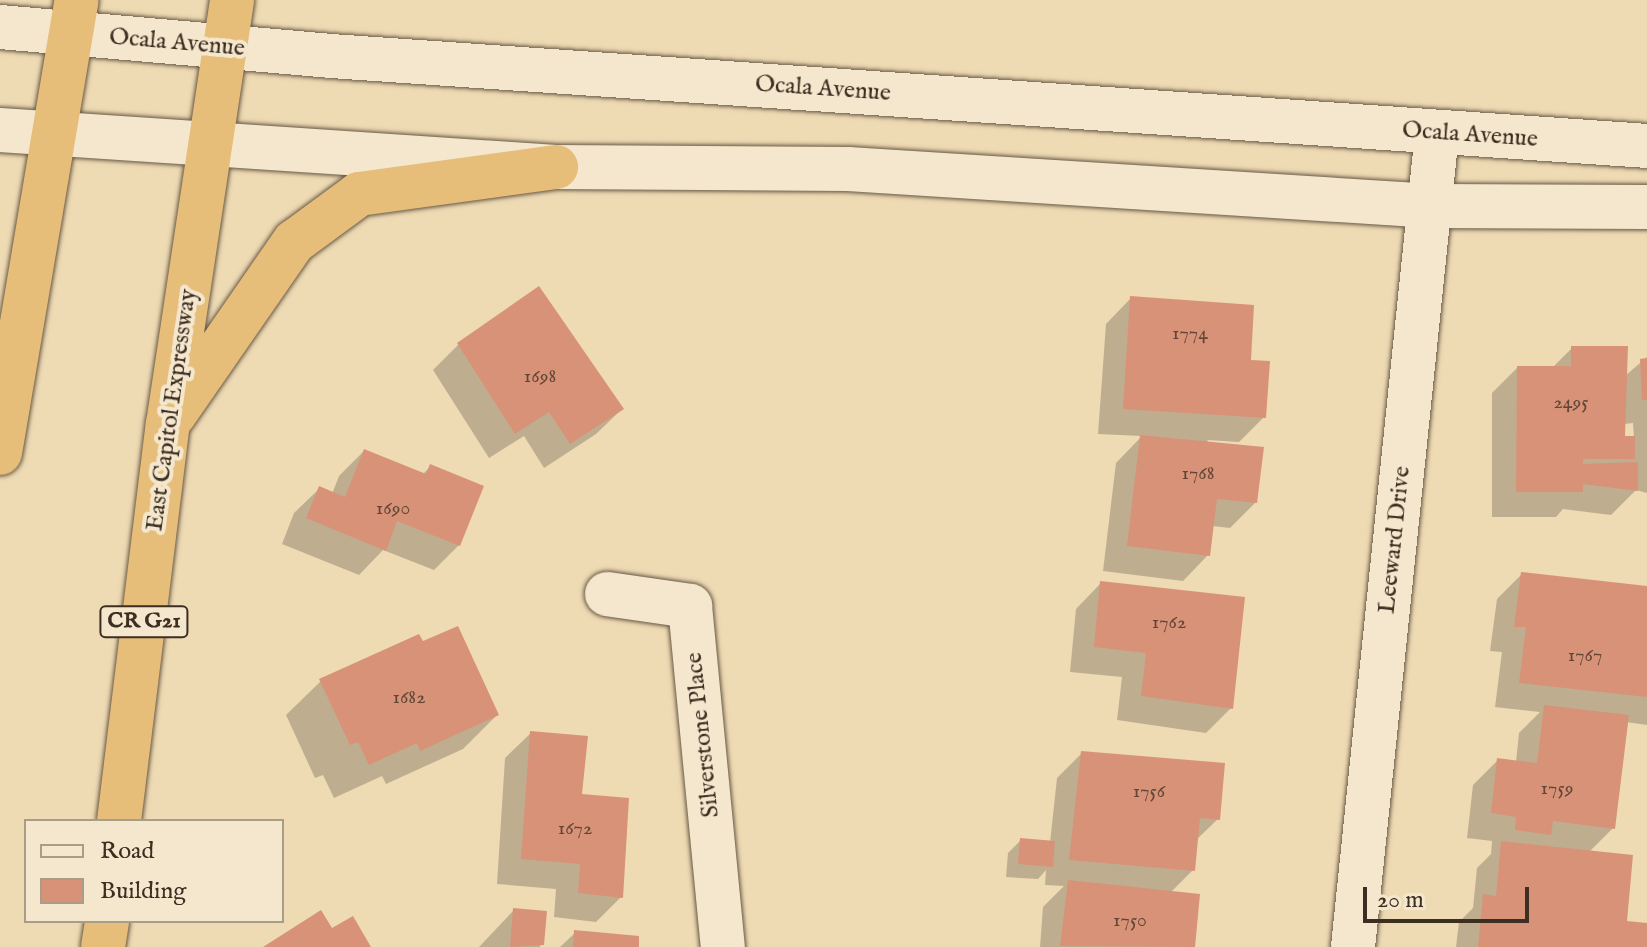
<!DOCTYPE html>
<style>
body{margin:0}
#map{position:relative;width:1647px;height:947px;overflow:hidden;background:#eedab3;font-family:"IM FELL English",serif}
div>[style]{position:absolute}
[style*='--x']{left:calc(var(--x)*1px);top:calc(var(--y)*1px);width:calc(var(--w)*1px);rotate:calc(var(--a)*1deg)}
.shadow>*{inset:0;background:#0003}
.building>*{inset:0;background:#d89278}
.roads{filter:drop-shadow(0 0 2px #685945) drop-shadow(0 0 2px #685945)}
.street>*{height:44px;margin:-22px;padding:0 22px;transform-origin:22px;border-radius:22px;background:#f4e7ce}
.secondary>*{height:44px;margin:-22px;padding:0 22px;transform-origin:22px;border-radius:22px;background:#f4e7ce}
.highway>*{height:44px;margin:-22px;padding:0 22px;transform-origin:22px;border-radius:22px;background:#e7bd7a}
span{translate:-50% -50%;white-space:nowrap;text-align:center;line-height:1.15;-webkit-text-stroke:8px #f4e7ce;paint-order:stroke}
.number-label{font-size:20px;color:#634736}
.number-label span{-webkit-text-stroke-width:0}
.shield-label span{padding:2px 6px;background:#f4e7ce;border:2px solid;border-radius:6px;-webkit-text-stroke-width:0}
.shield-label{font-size:22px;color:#3c2e20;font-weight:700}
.street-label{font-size:24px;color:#3c2e20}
.legend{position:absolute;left:24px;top:819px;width:260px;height:104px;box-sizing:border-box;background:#f4e7ce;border:2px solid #aa9d88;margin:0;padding:10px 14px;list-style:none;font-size:24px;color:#3c2e20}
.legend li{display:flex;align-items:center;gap:16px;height:40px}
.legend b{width:40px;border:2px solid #aa9d88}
.scale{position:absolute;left:1363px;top:887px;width:166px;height:36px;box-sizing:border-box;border:4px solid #3c2e20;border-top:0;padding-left:10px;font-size:24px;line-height:28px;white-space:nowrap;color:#3c2e20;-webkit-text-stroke:6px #f4e7ce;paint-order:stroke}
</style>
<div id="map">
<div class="shadow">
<div style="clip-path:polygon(539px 289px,622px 409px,596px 434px,544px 468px,524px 436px,489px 458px,433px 370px,458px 345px)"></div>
<div style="clip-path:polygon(1131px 298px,1249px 362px,1264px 417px,1239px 442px,1207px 440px,1255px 503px,1230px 528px,1212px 526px,1208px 555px,1183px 581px,1103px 571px,1116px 463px,1142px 436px,1098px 434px,1106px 324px)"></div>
<div style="clip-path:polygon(evenodd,1572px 348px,1625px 376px,1647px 357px,1647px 493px,1636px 490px,1611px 515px,1563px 509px,1556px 517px,1492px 517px,1492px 393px,1517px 368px,1552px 368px,1572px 348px,1633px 423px,1634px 438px,1623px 438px,1624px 424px,1633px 423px)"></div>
<div style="clip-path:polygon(364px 451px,422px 475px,430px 467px,459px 545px,434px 570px,383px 550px,359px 575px,282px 544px,294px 513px,320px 488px,332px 494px,339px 476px)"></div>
<div style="clip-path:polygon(1522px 574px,1647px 588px,1647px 725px,1626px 722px,1613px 828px,1589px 852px,1624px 923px,1647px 925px,1646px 947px,1456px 947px,1459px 922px,1473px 908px,1477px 868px,1491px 854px,1492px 841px,1467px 838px,1473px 785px,1498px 760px,1516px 762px,1519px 733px,1540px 712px,1495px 707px,1502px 652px,1490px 651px,1497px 599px)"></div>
<div style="clip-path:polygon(1101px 583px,1231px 708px,1206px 733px,1117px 720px,1122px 677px,1070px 672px,1076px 609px)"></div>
<div style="clip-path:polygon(321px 681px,497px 715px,463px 749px,386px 784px,382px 776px,334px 798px,323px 775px,315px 778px,286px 715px)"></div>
<div style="clip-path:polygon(531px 733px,580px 796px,621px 897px,596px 922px,554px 917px,556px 889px,497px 884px,505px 758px)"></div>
<div style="clip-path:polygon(1082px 753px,1218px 819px,1196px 840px,1193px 870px,1170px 893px,1198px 896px,1193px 947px,1040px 947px,1043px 907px,1064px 886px,1045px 885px,1046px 870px,1038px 879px,1006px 877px,1008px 853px,1021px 840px,1050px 843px,1057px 778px)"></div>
<div style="clip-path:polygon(514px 910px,544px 913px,540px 947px,479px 947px)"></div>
<div style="clip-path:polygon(575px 933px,637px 947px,560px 947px)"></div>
</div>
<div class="building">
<div style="clip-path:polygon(539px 286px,624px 409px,570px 444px,549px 412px,515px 434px,457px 343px)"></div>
<div style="clip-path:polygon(1130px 296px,1254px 305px,1251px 360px,1270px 361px,1266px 418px,1123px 409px)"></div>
<div style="clip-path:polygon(1571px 346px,1628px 346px,1625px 436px,1635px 436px,1635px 459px,1583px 459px,1583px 464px,1638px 462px,1638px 491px,1583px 484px,1583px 492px,1516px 492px,1517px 366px,1571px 366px)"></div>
<div style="clip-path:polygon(1647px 358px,1647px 400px,1642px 400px,1640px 359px)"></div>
<div style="clip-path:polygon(1140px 435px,1264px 447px,1257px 503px,1217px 499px,1210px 556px,1127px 546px)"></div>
<div style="clip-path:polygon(364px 449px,426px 474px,430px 464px,484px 486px,460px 546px,397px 521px,386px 551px,306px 518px,319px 486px,345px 497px)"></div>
<div style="clip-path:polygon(1521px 572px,1647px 586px,1647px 697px,1519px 683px,1526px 627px,1514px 627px)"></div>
<div style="clip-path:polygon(1100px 581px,1245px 597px,1233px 709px,1141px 696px,1146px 653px,1094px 647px)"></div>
<div style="clip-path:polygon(458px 626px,499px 715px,420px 751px,417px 743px,369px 765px,358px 742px,350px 745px,319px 679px,419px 634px,423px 641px)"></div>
<div style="clip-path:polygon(1544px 705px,1629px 715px,1615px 829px,1553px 821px,1551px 835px,1515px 830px,1516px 817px,1491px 813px,1497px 758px,1537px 763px)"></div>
<div style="clip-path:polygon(530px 731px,588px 736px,582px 794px,629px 798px,623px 898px,578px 893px,580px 864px,521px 859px)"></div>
<div style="clip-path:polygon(1081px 751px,1225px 763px,1220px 820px,1200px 818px,1195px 871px,1069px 860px)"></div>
<div style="clip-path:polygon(1020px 838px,1055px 841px,1053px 867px,1018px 864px)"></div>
<div style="clip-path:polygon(1501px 841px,1633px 855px,1627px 921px,1647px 923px,1647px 947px,1478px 947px,1483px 894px,1496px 896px)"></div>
<div style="clip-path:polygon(1068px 880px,1200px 894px,1195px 947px,1060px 946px)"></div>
<div style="clip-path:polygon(513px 908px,547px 911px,544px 945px,510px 947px)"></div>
<div style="clip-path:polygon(321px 910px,332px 928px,353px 916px,371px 947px,263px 947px)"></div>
<div style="clip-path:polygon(574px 930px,639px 936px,639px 947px,573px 947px)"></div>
</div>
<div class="roads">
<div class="street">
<div style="--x:607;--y:594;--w:84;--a:8.2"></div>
<div style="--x:690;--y:606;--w:343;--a:84.5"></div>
</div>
<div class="secondary">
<div style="--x:0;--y:27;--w:332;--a:5"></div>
<div style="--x:331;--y:56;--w:1319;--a:3.91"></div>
<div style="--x:0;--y:130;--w:557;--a:3.81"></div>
<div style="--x:556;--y:167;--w:292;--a:0.4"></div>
<div style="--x:848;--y:169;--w:586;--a:3.62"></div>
<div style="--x:1433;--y:206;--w:214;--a:0.3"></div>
<div style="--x:1353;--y:947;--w:818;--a:-84.11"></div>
</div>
<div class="highway">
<div style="--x:174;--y:415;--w:211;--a:-55.3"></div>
<div style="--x:294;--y:242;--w:81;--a:-36.4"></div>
<div style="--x:359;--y:194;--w:199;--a:-7.8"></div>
<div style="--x:0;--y:453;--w:459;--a:-80.4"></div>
<div style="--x:119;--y:821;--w:400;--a:-83"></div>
<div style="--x:168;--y:424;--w:429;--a:-81.4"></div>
<div style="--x:103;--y:947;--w:26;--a:-81"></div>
</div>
</div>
<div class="number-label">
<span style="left:1190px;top:333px">1774</span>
<span style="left:540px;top:376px">1698</span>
<span style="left:1571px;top:402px">2495</span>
<span style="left:1198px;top:473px">1768</span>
<span style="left:393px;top:508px">1690</span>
<span style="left:1169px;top:622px">1762</span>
<span style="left:1585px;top:655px">1767</span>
<span style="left:409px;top:697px">1682</span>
<span style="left:1557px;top:788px">1759</span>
<span style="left:1149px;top:791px">1756</span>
<span style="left:575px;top:828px">1672</span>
<span style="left:1130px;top:920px">1750</span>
</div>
<div class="shield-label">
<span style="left:144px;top:622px">CR G21</span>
</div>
<div class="street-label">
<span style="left:177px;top:43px;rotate:5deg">Ocala Avenue</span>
<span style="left:823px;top:89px;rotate:4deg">Ocala Avenue</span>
<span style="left:1470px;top:135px;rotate:4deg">Ocala Avenue</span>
<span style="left:172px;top:410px;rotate:-82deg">East Capitol Expressway</span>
<span style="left:1395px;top:540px;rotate:-84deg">Leeward Drive</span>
<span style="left:703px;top:735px;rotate:-96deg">Silverstone Place</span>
</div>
<ul class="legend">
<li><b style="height:10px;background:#f4e7ce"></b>Road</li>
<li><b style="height:22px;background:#d89278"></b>Building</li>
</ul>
<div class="scale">20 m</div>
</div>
